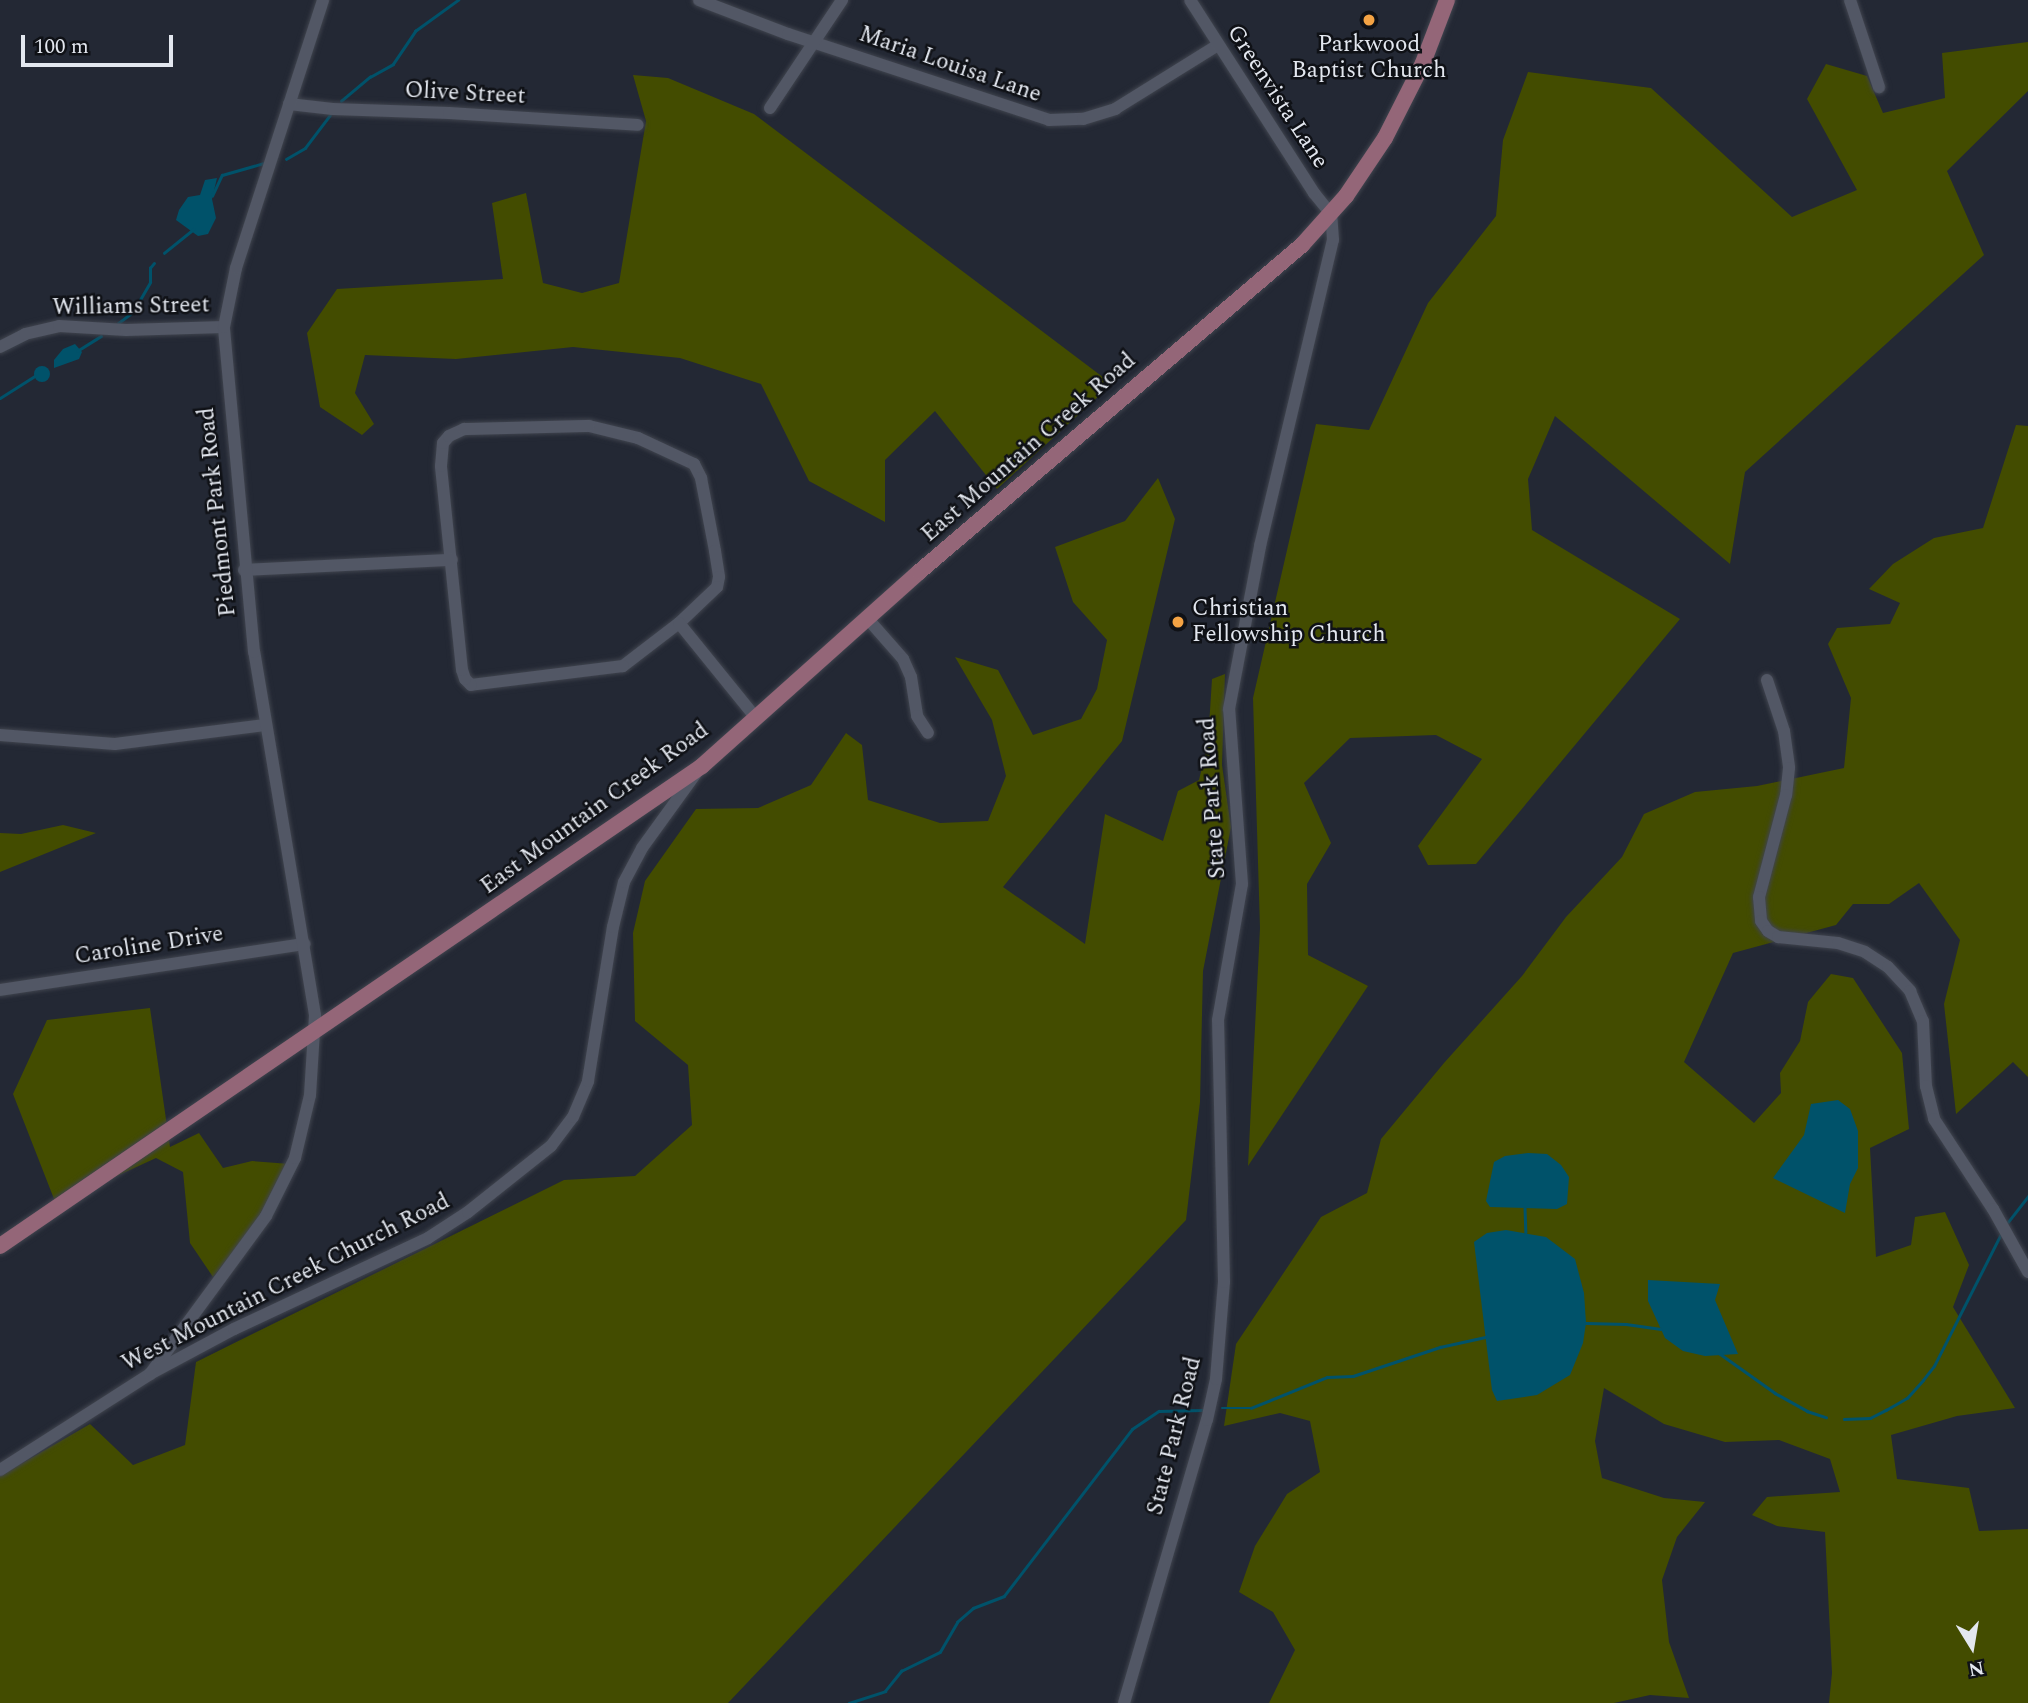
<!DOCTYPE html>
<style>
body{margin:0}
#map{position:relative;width:2028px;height:1703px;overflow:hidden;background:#232834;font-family:Spectral,serif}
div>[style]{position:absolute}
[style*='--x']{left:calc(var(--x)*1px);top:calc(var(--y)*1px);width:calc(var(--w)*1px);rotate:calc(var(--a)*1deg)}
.green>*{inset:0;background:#434c00}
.water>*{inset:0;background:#00526a}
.round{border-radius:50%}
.stream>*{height:2.5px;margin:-1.25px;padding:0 1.25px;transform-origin:1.25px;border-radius:1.25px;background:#00526a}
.roads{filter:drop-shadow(0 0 2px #40444e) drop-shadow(0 0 2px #40444e)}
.minor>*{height:12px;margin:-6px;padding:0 6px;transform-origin:6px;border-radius:6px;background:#525765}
.major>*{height:16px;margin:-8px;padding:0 8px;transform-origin:8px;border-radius:8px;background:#946678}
.dots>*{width:19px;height:19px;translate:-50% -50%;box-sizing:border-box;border:4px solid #0f1116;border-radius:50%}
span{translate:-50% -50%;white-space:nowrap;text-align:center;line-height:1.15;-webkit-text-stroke:5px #0f1116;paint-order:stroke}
.poi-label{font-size:23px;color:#e3e7ef}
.left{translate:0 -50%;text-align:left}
.street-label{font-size:23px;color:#e3e7ef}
.north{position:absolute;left:1937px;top:1612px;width:70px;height:70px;-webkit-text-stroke:5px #0f1116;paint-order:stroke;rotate:169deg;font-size:19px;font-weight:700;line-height:28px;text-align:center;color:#e3e7ef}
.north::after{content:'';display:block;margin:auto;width:24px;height:32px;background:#e3e7ef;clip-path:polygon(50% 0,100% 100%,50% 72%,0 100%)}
.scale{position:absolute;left:21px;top:35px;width:152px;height:32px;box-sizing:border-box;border:4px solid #e3e7ef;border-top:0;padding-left:9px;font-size:21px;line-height:24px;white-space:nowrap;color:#e3e7ef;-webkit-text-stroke:5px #0f1116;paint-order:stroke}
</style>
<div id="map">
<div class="green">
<div style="clip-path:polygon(2028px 42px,2028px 91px,1947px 171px,1984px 255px,1745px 472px,1730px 564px,1555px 416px,1528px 479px,1532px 530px,1680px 619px,1476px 864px,1428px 865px,1418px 846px,1482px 759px,1436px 735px,1350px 738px,1304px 783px,1331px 843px,1307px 884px,1308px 955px,1368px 986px,1248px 1166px,1260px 928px,1253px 698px,1316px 424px,1369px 430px,1428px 303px,1496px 216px,1503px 140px,1528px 72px,1651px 88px,1792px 217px,1857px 190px,1807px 99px,1826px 64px,1867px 76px,1883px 113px,1945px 98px,1942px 53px)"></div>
<div style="clip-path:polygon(633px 75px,668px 78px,754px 114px,1112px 384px,997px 489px,935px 411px,885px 460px,885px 522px,809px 481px,761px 384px,680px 358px,573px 347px,456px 359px,365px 355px,355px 393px,374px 424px,362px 435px,320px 407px,307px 333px,337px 289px,503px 279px,492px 203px,526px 193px,543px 283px,582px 293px,619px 283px,646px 121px)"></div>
<div style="clip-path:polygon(2016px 425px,2028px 426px,2028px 1077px,2013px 1062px,1956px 1114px,1944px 1004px,1960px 940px,1919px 883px,1889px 904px,1853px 904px,1836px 925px,1733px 953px,1684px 1062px,1754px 1123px,1781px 1093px,1780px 1073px,1800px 1041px,1808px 1002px,1831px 974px,1853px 978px,1902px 1053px,1909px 1129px,1870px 1148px,1876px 1257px,1911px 1245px,1915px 1217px,1945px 1212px,1969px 1265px,1953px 1307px,2015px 1408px,1957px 1416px,1891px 1435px,1897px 1479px,1969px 1488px,1979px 1531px,2028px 1529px,2028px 1703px,1829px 1703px,1832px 1673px,1825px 1532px,1777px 1526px,1752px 1515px,1767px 1497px,1840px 1492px,1830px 1459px,1779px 1440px,1725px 1442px,1664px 1424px,1604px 1388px,1595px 1441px,1602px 1478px,1664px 1498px,1705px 1502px,1677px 1537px,1662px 1580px,1669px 1642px,1689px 1698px,1650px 1695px,1614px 1703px,1269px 1703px,1295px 1650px,1273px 1612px,1239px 1592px,1255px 1546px,1287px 1494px,1320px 1472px,1310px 1421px,1280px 1413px,1224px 1426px,1236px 1344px,1321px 1217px,1367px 1193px,1381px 1139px,1444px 1063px,1522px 976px,1566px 917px,1622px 857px,1644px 814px,1695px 792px,1757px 786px,1844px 768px,1851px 698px,1828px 644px,1837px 628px,1890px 624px,1900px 603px,1869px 589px,1893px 564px,1934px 538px,1983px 528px)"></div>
<div style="clip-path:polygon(1158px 478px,1175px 519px,1122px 741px,1003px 887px,1085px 944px,1105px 814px,1163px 841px,1178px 791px,1199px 780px,1208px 742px,1212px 679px,1225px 674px,1222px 765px,1231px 827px,1203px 971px,1200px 1102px,1186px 1220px,728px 1703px,0 1703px,0 1476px,90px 1424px,133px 1465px,185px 1445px,196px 1362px,564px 1180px,635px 1176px,692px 1125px,688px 1065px,635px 1021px,633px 933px,645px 881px,696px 809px,758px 808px,811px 785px,846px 733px,862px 745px,868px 800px,940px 823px,988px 821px,1006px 776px,992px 720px,955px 657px,998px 670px,1033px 735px,1081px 719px,1097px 689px,1107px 640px,1073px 602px,1055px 547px,1125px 521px)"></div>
<div style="clip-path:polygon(63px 825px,96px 833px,0 872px,0 833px,21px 834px)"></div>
<div style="clip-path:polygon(150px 1008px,170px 1147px,199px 1133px,223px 1168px,252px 1161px,290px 1164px,267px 1209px,213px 1277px,190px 1243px,183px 1172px,156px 1158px,56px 1204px,13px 1094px,47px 1020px)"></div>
</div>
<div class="water">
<div style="clip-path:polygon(217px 178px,212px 199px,216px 218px,208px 234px,198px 236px,176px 220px,179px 210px,188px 197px,200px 195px,205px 180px)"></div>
<div style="clip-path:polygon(75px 344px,82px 352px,79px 359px,54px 368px,54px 360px,63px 349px)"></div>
<div class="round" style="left:34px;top:366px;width:16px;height:16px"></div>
<div style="clip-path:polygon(1838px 1100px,1850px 1109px,1858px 1131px,1858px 1168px,1850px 1184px,1845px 1213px,1773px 1178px,1804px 1135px,1811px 1104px)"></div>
<div style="clip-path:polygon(1528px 1153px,1547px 1154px,1561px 1165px,1569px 1177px,1567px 1204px,1557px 1209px,1490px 1207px,1486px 1201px,1494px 1162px,1505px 1156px)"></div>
<div style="clip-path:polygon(1506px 1230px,1546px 1237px,1575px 1259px,1584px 1293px,1586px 1323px,1583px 1343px,1570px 1375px,1537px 1395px,1497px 1401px,1492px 1390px,1474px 1242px,1487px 1233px)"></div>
<div style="clip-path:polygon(1648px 1280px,1720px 1284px,1715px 1300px,1738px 1354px,1705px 1356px,1683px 1351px,1665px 1338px,1648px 1301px)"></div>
</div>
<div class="stream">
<div style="--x:341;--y:101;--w:38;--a:-40"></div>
<div style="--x:370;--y:77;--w:26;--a:-29"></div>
<div style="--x:393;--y:64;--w:40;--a:-56"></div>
<div style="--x:415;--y:31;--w:53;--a:-35.8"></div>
<div style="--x:286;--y:159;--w:22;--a:-30"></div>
<div style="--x:305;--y:148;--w:41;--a:-52.9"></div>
<div style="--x:212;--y:196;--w:23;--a:-65"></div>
<div style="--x:222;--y:175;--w:44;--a:-15.9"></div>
<div style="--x:164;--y:253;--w:38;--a:-39"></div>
<div style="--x:117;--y:324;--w:20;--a:-37"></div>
<div style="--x:133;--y:312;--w:34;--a:-60"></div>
<div style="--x:150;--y:282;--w:14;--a:-90"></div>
<div style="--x:150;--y:268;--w:6;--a:-51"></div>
<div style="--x:77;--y:351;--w:28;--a:-32"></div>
<div style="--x:0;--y:398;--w:41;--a:-32.2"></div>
<div style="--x:1525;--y:1208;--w:24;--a:88"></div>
<div style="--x:2008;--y:1222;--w:33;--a:-52"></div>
<div style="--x:1586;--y:1323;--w:40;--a:1.4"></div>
<div style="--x:1626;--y:1324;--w:35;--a:8"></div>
<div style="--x:1719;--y:1353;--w:69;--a:35.5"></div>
<div style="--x:1775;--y:1393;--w:37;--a:29"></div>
<div style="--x:1807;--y:1411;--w:20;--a:18"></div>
<div style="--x:1222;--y:1408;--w:29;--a:0"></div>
<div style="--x:1251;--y:1408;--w:82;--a:-22.2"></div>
<div style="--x:1327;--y:1377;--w:26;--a:-2"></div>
<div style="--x:1353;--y:1376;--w:92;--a:-18.4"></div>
<div style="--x:1440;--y:1347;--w:46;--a:-12.5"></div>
<div style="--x:1844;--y:1419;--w:26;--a:-2"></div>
<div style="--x:1870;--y:1418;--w:18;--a:-27"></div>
<div style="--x:1886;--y:1410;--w:24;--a:-30"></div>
<div style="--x:1907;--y:1398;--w:24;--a:-48"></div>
<div style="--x:1923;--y:1380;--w:18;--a:-52"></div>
<div style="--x:1934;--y:1366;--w:148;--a:-63.1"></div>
<div style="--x:849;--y:1703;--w:38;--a:-18"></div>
<div style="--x:885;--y:1691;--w:26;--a:-51"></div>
<div style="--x:901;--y:1671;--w:43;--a:-26"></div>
<div style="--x:940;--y:1652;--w:34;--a:-60"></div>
<div style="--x:957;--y:1622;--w:21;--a:-41"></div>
<div style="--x:973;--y:1608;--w:33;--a:-21"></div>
<div style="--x:1004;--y:1596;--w:210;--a:-52.5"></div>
<div style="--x:1132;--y:1429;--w:32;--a:-34"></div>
<div style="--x:1159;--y:1411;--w:43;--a:-1.3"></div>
</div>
<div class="roads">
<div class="minor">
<div style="--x:699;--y:0;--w:95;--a:20.9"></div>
<div style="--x:788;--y:34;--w:275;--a:18.2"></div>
<div style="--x:1049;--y:120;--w:34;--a:-2"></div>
<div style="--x:1083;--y:119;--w:34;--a:-17"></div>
<div style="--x:1115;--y:109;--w:121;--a:-31.9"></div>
<div style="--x:1850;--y:0;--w:92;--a:71.6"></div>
<div style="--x:289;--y:104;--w:44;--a:6.5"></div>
<div style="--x:333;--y:109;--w:116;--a:2"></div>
<div style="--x:449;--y:113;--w:189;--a:3.6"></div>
<div style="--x:770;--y:108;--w:130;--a:-56.3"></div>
<div style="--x:0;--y:347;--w:28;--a:-27"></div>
<div style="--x:25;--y:334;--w:35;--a:-13"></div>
<div style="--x:59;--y:326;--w:67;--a:3.4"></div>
<div style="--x:126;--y:330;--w:98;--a:-1.8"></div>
<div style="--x:589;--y:426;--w:50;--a:13.8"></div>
<div style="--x:638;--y:438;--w:62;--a:24.9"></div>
<div style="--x:694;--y:464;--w:16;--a:63"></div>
<div style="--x:701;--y:478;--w:74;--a:79.1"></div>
<div style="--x:715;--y:551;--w:26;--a:81"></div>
<div style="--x:719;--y:577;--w:10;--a:101"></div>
<div style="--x:717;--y:587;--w:52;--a:136.5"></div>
<div style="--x:679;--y:623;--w:71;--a:142.5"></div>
<div style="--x:623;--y:666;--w:153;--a:172.9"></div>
<div style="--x:471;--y:685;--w:8;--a:-135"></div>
<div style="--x:465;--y:679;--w:9;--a:-108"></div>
<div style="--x:462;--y:670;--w:205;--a:-95.9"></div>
<div style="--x:441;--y:466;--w:23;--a:-85"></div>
<div style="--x:443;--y:443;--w:9;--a:-49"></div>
<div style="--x:449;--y:436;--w:17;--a:-25"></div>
<div style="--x:464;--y:429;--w:125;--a:-1.4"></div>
<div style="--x:244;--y:570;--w:208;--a:-2.8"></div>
<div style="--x:867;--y:618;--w:55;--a:48.7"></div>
<div style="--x:903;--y:659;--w:20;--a:66"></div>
<div style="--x:911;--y:677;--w:39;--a:81"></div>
<div style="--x:917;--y:716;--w:20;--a:57"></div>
<div style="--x:679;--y:623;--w:122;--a:51"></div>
<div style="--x:1767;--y:680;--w:54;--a:71.6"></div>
<div style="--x:1784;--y:731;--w:37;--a:82"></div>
<div style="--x:1789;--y:768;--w:27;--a:96"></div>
<div style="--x:1786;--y:795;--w:106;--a:104.8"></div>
<div style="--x:1759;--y:897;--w:24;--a:85"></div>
<div style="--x:1761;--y:921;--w:12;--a:55"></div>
<div style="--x:1768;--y:931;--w:12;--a:31"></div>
<div style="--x:1778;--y:937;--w:60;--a:5.7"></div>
<div style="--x:1838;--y:943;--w:28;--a:18"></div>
<div style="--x:1865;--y:952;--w:27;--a:33"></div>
<div style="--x:1888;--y:967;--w:33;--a:47"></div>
<div style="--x:1910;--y:991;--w:33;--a:67"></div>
<div style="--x:1923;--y:1021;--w:65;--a:87.4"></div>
<div style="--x:1926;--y:1086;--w:34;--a:76"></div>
<div style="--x:1934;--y:1119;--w:108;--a:56.8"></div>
<div style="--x:1993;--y:1209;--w:72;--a:60.9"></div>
<div style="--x:0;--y:735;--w:115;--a:4.5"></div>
<div style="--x:115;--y:744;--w:151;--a:-7.2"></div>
<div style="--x:0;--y:990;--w:308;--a:-8.6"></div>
<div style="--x:150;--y:1374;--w:196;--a:-53.7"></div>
<div style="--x:266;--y:1216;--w:65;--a:-63.4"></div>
<div style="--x:295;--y:1158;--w:65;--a:-76.6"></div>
<div style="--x:310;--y:1095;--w:80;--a:-86.4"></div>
<div style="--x:315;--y:1015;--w:368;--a:-99.5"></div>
<div style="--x:254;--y:652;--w:326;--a:-95.3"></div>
<div style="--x:224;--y:327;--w:60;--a:-78.5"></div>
<div style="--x:236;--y:268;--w:282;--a:-72"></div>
<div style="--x:0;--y:1470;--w:178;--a:-32.6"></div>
<div style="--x:150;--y:1374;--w:95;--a:-28.2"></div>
<div style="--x:234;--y:1329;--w:214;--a:-25.1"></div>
<div style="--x:428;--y:1238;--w:48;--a:-33"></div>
<div style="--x:468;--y:1212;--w:106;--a:-38.5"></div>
<div style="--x:551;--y:1146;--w:36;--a:-53"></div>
<div style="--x:573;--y:1117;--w:39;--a:-67"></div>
<div style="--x:588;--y:1081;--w:156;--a:-80.8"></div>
<div style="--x:613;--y:927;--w:46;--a:-76.3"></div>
<div style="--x:624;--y:882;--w:38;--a:-62"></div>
<div style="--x:642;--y:848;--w:94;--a:-54.1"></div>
<div style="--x:1124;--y:1703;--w:295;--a:-73.7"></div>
<div style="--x:1207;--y:1420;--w:42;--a:-77.6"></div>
<div style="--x:1216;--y:1379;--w:97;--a:-85.3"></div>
<div style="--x:1224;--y:1282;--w:262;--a:-91.3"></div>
<div style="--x:1218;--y:1020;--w:138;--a:-80"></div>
<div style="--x:1242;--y:884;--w:175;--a:-94.2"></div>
<div style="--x:1229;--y:709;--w:166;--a:-79.2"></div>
<div style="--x:1260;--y:546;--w:315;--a:-76.6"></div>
<div style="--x:1333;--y:240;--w:26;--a:-94"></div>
<div style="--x:1331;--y:214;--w:27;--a:-129"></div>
<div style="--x:1314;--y:193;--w:229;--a:-122.7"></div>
</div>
<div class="major">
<div style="--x:0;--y:1246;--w:850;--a:-34.36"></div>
<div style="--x:702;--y:766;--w:291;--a:-41.8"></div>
<div style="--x:919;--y:572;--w:504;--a:-40.49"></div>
<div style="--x:1302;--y:245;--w:66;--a:-48.1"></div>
<div style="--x:1346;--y:196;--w:70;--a:-56.1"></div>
<div style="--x:1385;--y:138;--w:84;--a:-63.1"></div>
<div style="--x:1423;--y:63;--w:67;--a:-69.1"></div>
</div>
</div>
<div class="dots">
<div style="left:1369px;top:20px;background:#f4a344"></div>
<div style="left:1178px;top:622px;background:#f4a344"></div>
</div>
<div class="poi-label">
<span style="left:1369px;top:58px">Parkwood<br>Baptist Church</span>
<span class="left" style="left:1192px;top:622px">Christian<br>Fellowship Church</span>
</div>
<div class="street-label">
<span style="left:950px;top:65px;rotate:19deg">Maria Louisa Lane</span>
<span style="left:465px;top:94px;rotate:3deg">Olive Street</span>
<span style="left:1277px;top:97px;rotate:57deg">Greenvista Lane</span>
<span style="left:131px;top:307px;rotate:-1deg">Williams Street</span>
<span style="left:1029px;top:448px;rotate:-41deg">East Mountain Creek Road</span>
<span style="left:218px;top:512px;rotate:-96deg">Piedmont Park Road</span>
<span style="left:1213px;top:798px;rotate:-94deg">State Park Road</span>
<span style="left:595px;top:809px;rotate:-36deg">East Mountain Creek Road</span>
<span style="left:149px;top:946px;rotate:-9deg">Caroline Drive</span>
<span style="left:286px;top:1283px;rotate:-27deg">West Mountain Creek Church Road</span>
<span style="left:1175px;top:1436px;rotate:-76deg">State Park Road</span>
</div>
<div class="north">N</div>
<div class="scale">100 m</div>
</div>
